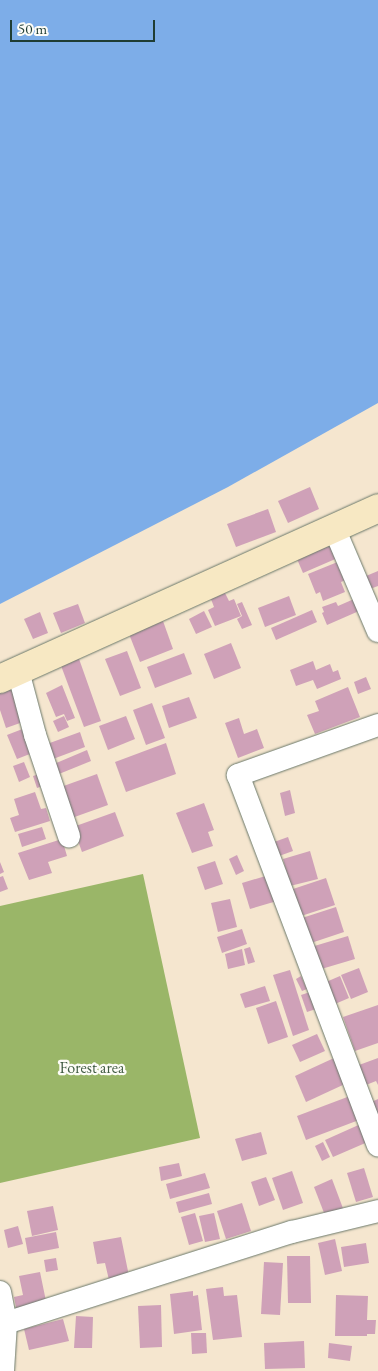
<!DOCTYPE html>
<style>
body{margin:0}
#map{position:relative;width:378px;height:1371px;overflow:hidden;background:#f5e6cf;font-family:"EB Garamond",serif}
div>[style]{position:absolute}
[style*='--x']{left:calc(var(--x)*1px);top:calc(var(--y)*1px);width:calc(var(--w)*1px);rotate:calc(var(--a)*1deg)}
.forest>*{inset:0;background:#9ab668}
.water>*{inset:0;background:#7dade8}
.building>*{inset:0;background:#cfa1b8}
.roads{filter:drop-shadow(0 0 1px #6a786a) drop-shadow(0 0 1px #6a786a)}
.street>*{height:22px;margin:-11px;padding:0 11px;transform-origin:11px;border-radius:11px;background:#fff}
.secondary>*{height:28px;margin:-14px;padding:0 14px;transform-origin:14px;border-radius:14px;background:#f7e8c3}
span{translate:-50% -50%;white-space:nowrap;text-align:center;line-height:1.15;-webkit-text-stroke:4.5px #fdfcf7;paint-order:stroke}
.park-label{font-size:16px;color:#405b42}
.scale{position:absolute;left:10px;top:20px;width:145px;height:22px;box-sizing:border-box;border:2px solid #1f3d34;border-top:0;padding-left:6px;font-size:15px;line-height:18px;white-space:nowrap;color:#1f3d34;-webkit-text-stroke:4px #fdfcf7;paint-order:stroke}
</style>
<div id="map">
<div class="forest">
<div style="clip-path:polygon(143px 874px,200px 1138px,0 1183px,0 906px)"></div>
</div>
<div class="water">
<div style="clip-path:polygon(0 0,378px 0,378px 403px,228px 487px,0 604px)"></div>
</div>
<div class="building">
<div style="clip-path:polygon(310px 487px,319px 509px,288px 523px,278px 501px)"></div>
<div style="clip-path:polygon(268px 509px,276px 532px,236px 547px,227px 524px)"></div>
<div style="clip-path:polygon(334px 544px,340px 557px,303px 573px,297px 559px)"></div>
<div style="clip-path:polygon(340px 561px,348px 579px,341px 582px,345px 592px,323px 601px,320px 592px,316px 594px,308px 574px)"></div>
<div style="clip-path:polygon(378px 571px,378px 586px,370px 589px,366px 576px)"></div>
<div style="clip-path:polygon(225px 593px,229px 601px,234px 599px,241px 616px,215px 626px,208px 610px,214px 607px,211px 599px)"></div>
<div style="clip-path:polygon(289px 596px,296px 615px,265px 627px,258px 608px)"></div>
<div style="clip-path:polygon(354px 599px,359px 611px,327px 625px,322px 613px,324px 612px,322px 607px,336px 602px,338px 606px)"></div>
<div style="clip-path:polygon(242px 602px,252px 625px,242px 629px,237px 619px,242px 616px,237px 604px)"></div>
<div style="clip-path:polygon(78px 604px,85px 623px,61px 633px,53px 613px)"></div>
<div style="clip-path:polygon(312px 610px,317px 622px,276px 640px,271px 628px)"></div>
<div style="clip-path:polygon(204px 611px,212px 627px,196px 634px,189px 619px)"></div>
<div style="clip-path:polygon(40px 612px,48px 633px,33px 639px,24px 619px)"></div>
<div style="clip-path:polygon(163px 621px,173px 649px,140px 662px,129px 634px)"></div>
<div style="clip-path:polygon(231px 643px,241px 668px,214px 679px,204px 654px)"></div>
<div style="clip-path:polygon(127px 651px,141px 688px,120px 696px,105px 659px)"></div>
<div style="clip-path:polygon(184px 653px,192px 674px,155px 688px,147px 667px)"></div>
<div style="clip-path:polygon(78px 656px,101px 721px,84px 727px,60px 663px)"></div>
<div style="clip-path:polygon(313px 661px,316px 670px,330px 664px,333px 672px,338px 670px,341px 679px,317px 689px,313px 680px,296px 686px,290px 670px)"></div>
<div style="clip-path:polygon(366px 677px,371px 689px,358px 694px,354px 682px)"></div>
<div style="clip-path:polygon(62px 685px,75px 718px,67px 721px,64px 714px,56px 717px,46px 693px)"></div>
<div style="clip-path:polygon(348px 687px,360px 717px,315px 734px,307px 715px,319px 711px,315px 701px)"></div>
<div style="clip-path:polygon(12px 689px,23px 722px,6px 728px,0 710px,0 693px)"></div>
<div style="clip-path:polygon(189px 697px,197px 718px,169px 728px,162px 706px)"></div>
<div style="clip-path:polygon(152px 703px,165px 738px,146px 745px,133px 710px)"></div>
<div style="clip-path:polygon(64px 716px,69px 727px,58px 732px,53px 721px)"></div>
<div style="clip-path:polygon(126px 716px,135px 739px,108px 750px,99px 726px)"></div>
<div style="clip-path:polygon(239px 718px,244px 734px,257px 729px,264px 748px,238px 758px,225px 723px)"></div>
<div style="clip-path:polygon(25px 728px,35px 752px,17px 759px,7px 735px)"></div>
<div style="clip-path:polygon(80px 732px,85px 747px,53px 759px,47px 744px)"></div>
<div style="clip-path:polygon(166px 743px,176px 774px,126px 792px,115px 762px)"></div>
<div style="clip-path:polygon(87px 750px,91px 761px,59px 774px,54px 764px)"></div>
<div style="clip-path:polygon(24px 762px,30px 777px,19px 782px,13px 766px)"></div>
<div style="clip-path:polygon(43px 773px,48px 784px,37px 788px,33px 776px)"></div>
<div style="clip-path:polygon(97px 774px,108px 805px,69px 819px,58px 788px)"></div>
<div style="clip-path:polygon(290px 790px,295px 813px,285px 816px,280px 793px)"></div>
<div style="clip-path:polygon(35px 792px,41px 809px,46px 808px,50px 821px,15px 832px,10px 818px,19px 815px,14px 799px)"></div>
<div style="clip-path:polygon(204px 803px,214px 830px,208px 832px,213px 846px,192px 853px,176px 813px)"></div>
<div style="clip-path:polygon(115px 812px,124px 836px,82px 852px,73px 827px)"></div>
<div style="clip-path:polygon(42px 827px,46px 839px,22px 847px,18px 834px)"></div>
<div style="clip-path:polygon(288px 837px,293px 851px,279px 856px,274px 842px)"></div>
<div style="clip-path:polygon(62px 839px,67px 856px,48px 862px,52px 873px,29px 880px,18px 853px)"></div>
<div style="clip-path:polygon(310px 851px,318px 879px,290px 886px,283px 859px)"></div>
<div style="clip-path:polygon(237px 855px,244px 871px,236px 875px,229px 859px)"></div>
<div style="clip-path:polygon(215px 861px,223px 884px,205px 890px,197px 867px)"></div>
<div style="clip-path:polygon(0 862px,4px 872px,0 874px)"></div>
<div style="clip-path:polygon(269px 875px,277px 901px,250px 909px,242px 883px)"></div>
<div style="clip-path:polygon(3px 876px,8px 889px,0 892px,0 877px)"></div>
<div style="clip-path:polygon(326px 878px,335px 905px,301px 916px,293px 889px)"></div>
<div style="clip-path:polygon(230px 899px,237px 927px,218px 932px,211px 903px)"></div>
<div style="clip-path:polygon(336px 907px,344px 932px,311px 943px,302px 918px)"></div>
<div style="clip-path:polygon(242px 929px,247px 944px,222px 953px,217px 937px)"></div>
<div style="clip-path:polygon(348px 936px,355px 959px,318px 970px,311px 947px)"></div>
<div style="clip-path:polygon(250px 947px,255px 962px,248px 964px,244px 949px)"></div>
<div style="clip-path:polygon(242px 949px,245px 965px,228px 969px,225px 954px)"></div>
<div style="clip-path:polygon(359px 968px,368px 992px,351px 999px,341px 975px)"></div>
<div style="clip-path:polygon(290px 970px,309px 1030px,293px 1036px,273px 975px)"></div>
<div style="clip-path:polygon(301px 976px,307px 989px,302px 991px,296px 979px)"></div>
<div style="clip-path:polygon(340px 976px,349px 998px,335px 1004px,326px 982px)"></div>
<div style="clip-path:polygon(265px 986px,270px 1001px,245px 1008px,240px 994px)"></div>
<div style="clip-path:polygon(310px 992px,316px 1009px,307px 1012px,301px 995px)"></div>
<div style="clip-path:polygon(276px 1001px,288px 1037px,268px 1044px,256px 1008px)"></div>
<div style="clip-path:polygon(378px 1005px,378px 1043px,355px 1051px,343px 1017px)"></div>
<div style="clip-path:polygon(317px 1034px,325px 1051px,300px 1062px,292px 1045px)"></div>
<div style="clip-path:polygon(334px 1058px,345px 1084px,306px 1102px,295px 1076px)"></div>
<div style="clip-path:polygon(378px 1058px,378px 1085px,376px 1081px,366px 1085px,359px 1065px)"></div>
<div style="clip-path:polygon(350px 1096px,359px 1120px,306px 1140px,297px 1116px)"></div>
<div style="clip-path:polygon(378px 1099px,378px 1120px,367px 1104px)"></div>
<div style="clip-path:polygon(363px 1123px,370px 1141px,333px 1157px,325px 1140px)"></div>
<div style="clip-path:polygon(261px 1132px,267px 1154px,242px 1161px,235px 1139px)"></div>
<div style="clip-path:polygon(323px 1142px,330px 1157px,322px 1161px,315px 1146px)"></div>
<div style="clip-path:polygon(179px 1163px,182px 1176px,161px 1181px,159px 1167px)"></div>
<div style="clip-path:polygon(364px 1168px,373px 1197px,356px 1202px,347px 1173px)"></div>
<div style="clip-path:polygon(292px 1171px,303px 1203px,283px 1210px,272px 1178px)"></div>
<div style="clip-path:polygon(205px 1173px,210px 1188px,170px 1199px,166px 1184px)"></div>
<div style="clip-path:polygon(266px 1177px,275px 1200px,259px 1206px,251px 1182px)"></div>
<div style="clip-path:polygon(332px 1179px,344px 1211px,326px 1218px,314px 1187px)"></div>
<div style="clip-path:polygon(209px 1193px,212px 1204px,179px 1213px,176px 1202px)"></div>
<div style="clip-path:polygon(242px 1203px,251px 1231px,226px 1239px,217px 1211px)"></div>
<div style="clip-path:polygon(53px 1206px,58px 1230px,32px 1236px,27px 1211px)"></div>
<div style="clip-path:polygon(195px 1213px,203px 1241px,189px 1245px,181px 1217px)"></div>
<div style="clip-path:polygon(214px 1213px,220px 1239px,205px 1242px,199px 1216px)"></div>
<div style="clip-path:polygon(18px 1226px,23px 1244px,8px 1248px,4px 1230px)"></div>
<div style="clip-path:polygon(56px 1232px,59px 1248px,28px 1254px,25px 1238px)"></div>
<div style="clip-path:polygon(121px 1237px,129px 1276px,109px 1280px,105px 1263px,97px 1264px,93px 1242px)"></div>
<div style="clip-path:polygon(335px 1239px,342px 1271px,325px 1275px,318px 1243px)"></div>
<div style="clip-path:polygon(366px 1243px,369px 1263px,344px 1267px,341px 1247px)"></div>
<div style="clip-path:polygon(287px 1256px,310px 1256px,311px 1303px,288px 1303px)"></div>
<div style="clip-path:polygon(56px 1258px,58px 1270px,46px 1272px,44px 1260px)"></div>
<div style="clip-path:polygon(264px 1262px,283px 1263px,280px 1315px,261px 1314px)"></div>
<div style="clip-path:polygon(40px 1272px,47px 1306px,17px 1312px,14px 1297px,23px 1295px,19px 1276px)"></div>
<div style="clip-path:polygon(223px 1287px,224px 1296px,237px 1295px,242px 1337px,213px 1340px,206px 1289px)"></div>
<div style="clip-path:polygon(193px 1291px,193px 1296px,198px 1295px,202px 1330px,174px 1334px,170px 1294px)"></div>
<div style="clip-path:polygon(336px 1295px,368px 1296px,367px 1320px,376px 1320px,375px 1334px,367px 1334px,367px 1336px,335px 1336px)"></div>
<div style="clip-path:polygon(161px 1305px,162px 1347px,140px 1348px,138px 1306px)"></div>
<div style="clip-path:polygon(76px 1316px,93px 1317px,92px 1348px,74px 1348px)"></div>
<div style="clip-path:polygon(63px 1319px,69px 1341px,29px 1350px,24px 1329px)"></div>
<div style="clip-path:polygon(191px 1333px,206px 1333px,207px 1353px,192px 1354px)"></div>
<div style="clip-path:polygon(304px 1341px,305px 1368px,265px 1369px,264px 1343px)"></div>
<div style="clip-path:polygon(329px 1343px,352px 1346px,350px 1361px,328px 1358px)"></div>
</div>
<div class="roads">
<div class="street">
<div style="--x:334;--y:528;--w:112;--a:66.9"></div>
<div style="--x:18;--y:671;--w:66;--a:75.1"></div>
<div style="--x:35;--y:735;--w:107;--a:71.4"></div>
<div style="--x:378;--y:725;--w:149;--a:160.3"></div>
<div style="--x:238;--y:775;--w:396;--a:69.3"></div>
<div style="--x:0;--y:1292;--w:32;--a:79"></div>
<div style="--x:6;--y:1323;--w:48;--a:93.6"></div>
<div style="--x:6;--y:1323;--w:300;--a:-17.7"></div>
<div style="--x:292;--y:1232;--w:89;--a:-13.7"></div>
</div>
<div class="secondary">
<div style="--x:0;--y:679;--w:415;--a:-24.3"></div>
</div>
</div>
<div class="park-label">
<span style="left:92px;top:1068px">Forest area</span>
</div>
<div class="scale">50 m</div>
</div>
